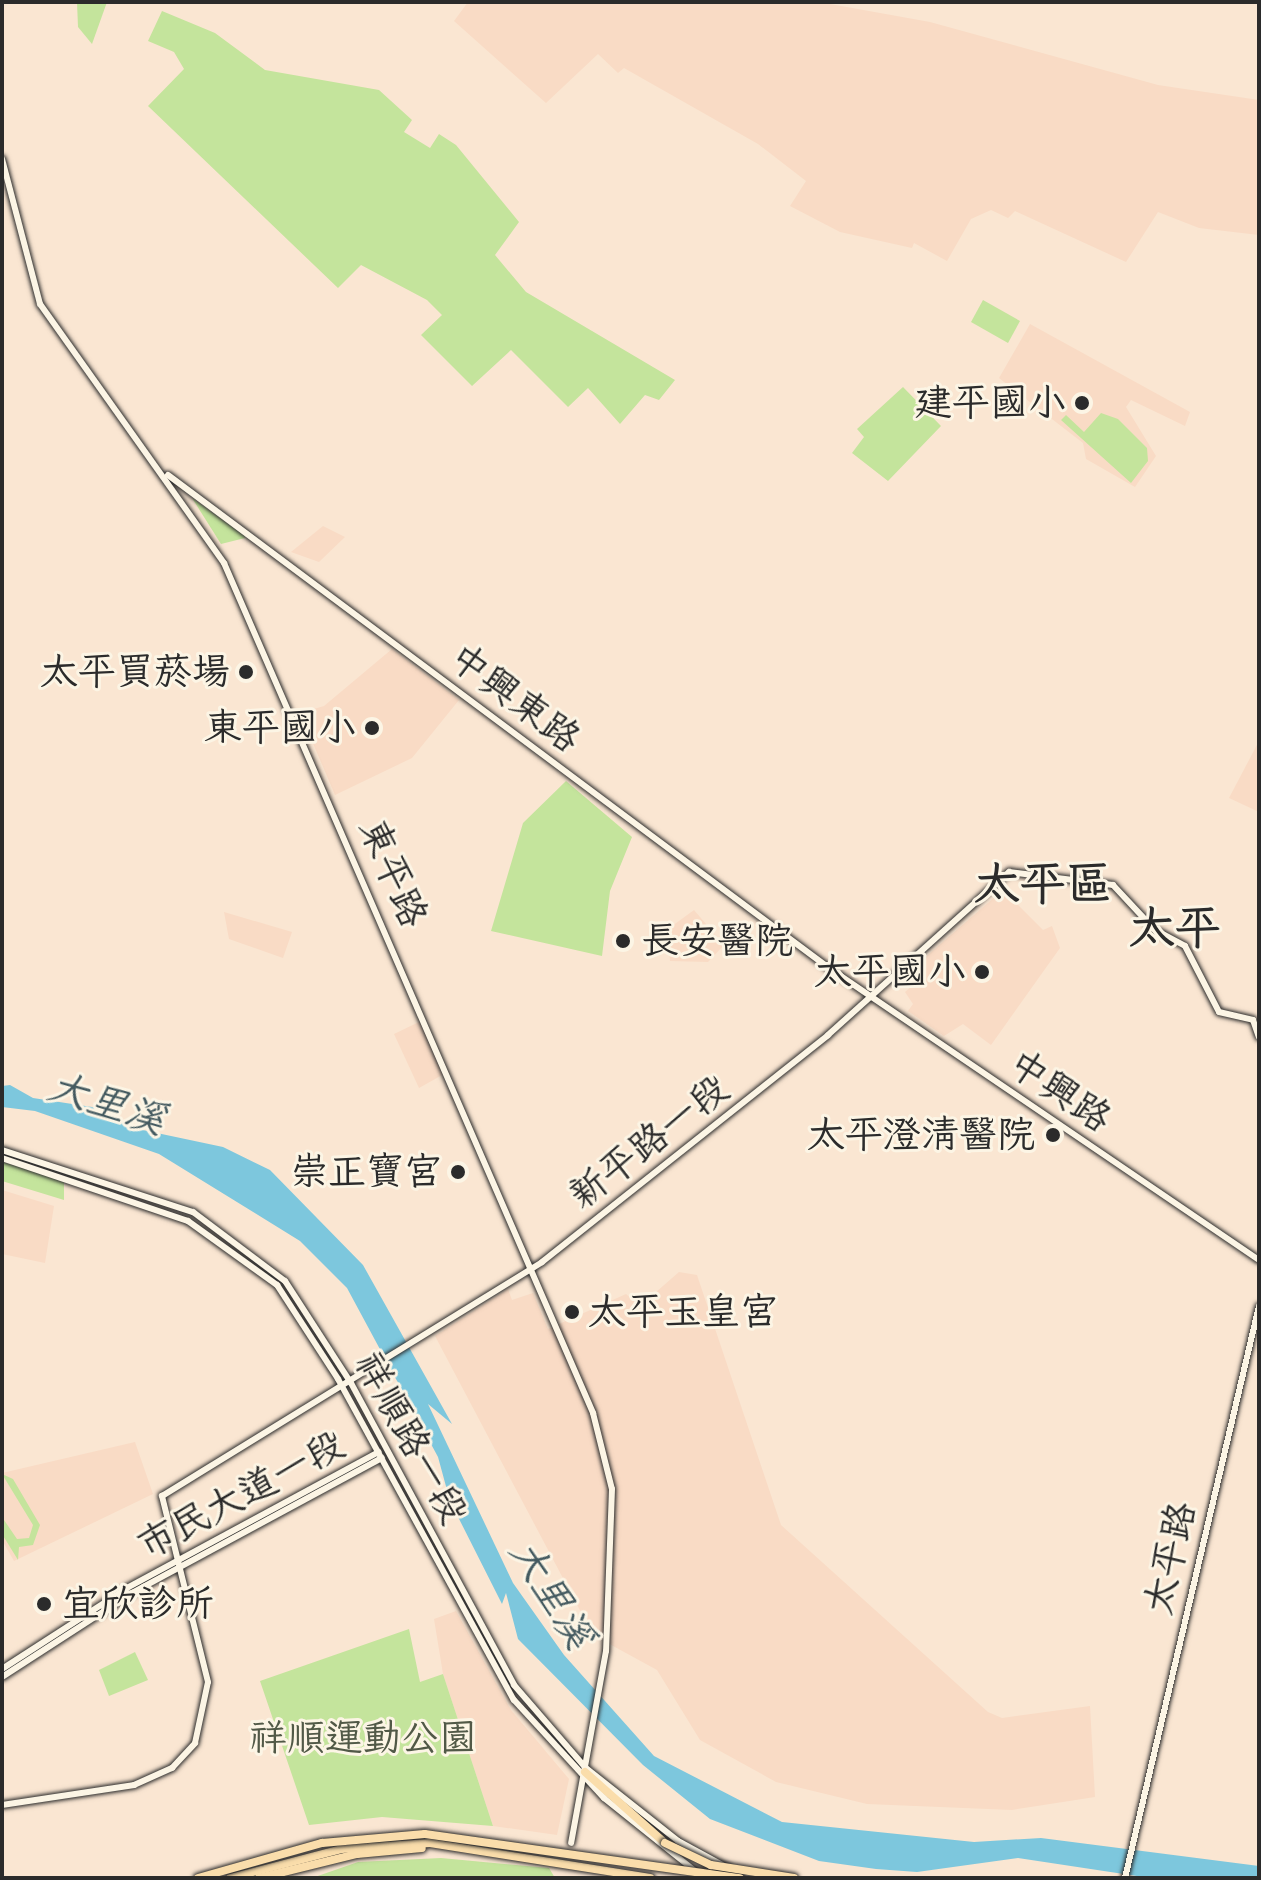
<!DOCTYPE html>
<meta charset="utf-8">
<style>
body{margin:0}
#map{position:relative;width:1261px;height:1880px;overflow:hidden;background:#fae6d2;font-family:Caveat,"LXGW WenKai TC",sans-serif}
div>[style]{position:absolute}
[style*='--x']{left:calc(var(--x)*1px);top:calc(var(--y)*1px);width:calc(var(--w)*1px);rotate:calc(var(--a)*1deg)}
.built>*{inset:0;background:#f9dbc5}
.green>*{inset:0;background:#c4e49c}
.water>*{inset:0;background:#7dc7dd}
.roads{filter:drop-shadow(0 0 2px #2b2b2b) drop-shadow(0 0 2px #2b2b2b)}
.secondary>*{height:6px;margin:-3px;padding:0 3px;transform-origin:3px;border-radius:3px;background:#fcf5e5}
.highway>*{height:8px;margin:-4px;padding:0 4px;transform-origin:4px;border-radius:4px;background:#faddab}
.bridges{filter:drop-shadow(0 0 2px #2b2b2b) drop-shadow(0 0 2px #2b2b2b)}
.highway-bridge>*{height:8px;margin:-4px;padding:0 4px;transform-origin:4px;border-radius:4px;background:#faddab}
.dots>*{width:22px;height:22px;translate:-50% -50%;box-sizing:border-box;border:4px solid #fcf5e5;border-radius:50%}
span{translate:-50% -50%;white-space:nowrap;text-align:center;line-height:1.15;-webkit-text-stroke:6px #fcf5e5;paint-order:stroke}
.poi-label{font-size:38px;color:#2b2b2b}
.right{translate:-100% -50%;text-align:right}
.left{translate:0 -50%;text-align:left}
.street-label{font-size:38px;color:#2b2b2b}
.park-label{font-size:38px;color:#515947}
.water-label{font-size:40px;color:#445a60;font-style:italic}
.district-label{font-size:46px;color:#2b2b2b;font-weight:700}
.frame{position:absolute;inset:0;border:4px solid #2b2b2b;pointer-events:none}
</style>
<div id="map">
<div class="built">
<div style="clip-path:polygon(468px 2px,819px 2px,930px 22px,1158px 85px,1259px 100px,1259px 235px,1199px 228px,1158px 212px,1126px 262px,1015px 211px,1008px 218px,991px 210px,971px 219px,947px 261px,914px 243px,912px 248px,840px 232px,790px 206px,806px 181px,758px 144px,624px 68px,618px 73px,598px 54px,546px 103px,454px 21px)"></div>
<div style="clip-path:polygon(1030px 324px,1190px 412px,1185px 426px,1131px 400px,1126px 407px,1156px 456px,1135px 487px,1086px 459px,1083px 443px,999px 378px)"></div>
<div style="clip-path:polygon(323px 526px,345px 537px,319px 562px,291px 552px)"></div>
<div style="clip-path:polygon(392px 649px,459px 700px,412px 758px,335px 795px,300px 713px,324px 706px)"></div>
<div style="clip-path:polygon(1259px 741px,1259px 812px,1229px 798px)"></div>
<div style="clip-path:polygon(1003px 890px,1043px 930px,1052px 926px,1060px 948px,991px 1045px,963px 1024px,944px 1036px,908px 1011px,913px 1004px,905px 992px,922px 977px,915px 966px)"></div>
<div style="clip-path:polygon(694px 910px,724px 945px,708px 962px,670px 961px,668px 929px)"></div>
<div style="clip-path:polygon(224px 912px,292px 932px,283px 958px,229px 939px)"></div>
<div style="clip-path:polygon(421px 1021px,444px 1074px,419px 1088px,394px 1034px)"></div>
<div style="clip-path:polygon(2px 1190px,54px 1206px,45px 1263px,2px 1254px)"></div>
<div style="clip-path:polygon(679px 1272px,697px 1275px,781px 1525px,988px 1712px,1002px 1718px,1090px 1706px,1095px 1797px,1012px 1810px,867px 1804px,776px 1782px,700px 1740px,657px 1670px,593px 1635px,435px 1336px,508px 1289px,512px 1300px,533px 1293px,548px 1329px,626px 1294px,640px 1306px)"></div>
<div style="clip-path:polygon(135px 1442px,153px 1494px,14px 1561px,2px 1540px,2px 1473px)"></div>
<div style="clip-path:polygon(456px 1611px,511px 1710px,569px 1779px,557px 1835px,493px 1826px,443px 1674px,434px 1619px)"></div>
</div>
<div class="green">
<div style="clip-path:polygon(77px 2px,107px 2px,92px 44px,78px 27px)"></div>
<div style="clip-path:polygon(162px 11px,215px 33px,265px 70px,379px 90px,412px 120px,404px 132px,430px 148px,439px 134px,456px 145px,519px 222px,495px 255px,526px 292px,675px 380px,659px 400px,645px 395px,620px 424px,588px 388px,568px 407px,511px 350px,472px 386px,421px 335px,442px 315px,427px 300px,361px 265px,338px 288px,148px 106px,184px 69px,174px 52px,148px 41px)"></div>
<div style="clip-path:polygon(983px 300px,1020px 321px,1008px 343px,971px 322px)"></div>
<div style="clip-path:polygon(903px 387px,941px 426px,888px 481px,852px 453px,864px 437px,857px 429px)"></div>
<div style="clip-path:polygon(1101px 413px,1118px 419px,1147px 448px,1148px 461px,1131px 483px,1061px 420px,1066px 415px,1084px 432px)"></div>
<div style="clip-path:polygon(192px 498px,244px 535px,245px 538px,221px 544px)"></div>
<div style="clip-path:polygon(566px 781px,632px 837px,610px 891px,602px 956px,491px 931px,523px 823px)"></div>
<div style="clip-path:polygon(2px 1162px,64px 1179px,64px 1200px,2px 1181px)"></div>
<div style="clip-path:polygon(2px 1474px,13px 1479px,40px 1525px,33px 1545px,19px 1547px,18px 1560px,2px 1534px,2px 1517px,17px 1539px,29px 1538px,33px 1525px)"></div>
<div style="clip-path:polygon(409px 1629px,420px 1682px,443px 1674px,493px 1826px,382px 1817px,309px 1825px,260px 1681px)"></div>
<div style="clip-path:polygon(135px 1652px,148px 1680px,109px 1696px,99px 1670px)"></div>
<div style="clip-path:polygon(441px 1858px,549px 1868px,555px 1878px,312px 1878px,358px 1862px)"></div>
</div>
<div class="water">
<div style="clip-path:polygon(10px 1085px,33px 1098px,92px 1107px,138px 1129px,223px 1147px,270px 1170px,363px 1265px,452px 1424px,428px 1404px,513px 1583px,564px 1655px,654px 1756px,782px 1822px,974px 1842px,1041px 1838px,1259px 1866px,1259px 1878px,1150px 1878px,1018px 1858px,917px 1872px,876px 1869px,819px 1861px,710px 1819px,643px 1765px,518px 1639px,506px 1593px,502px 1604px,450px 1501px,438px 1457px,347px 1288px,300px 1241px,159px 1154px,35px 1111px,2px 1107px,2px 1086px)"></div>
</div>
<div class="roads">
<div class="secondary">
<div style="--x:2;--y:159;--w:150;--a:75.3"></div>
<div style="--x:40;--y:304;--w:318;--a:54.6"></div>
<div style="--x:224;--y:563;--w:927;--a:66.53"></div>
<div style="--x:593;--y:1413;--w:78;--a:76"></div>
<div style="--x:612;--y:1489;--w:162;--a:92.1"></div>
<div style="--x:606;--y:1651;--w:195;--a:100.3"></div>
<div style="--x:168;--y:475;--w:825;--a:36.72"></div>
<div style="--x:829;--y:968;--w:520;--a:34.18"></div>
<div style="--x:1253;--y:1020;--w:18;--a:71"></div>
<div style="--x:2;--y:1150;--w:201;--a:18"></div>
<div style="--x:193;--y:1212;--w:115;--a:36.9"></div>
<div style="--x:285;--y:1281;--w:121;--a:57.1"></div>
<div style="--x:351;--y:1383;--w:343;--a:61.6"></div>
<div style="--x:514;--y:1685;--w:110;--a:49.1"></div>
<div style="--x:586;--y:1768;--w:117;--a:38.4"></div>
<div style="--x:678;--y:1841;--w:57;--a:28.4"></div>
<div style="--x:2;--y:1158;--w:196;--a:18.7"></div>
<div style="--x:188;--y:1221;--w:110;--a:35.7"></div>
<div style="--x:277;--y:1285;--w:112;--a:57"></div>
<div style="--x:338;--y:1379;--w:366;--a:61.3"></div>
<div style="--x:514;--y:1700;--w:133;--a:47.4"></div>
<div style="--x:604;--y:1798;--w:128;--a:38.7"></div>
<div style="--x:2;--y:1669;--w:149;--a:-32.9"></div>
<div style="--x:127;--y:1588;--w:286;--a:-28.4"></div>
<div style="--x:2;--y:1677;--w:155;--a:-32.9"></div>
<div style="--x:132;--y:1593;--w:284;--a:-28.4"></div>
<div style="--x:2;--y:1805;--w:134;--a:-8.6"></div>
<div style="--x:134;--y:1785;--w:42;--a:-24.1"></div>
<div style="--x:172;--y:1768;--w:34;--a:-47"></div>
<div style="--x:195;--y:1743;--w:62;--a:-78"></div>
<div style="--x:208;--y:1682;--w:192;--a:-103.9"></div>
<div style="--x:162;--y:1496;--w:446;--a:-31.6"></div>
<div style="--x:542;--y:1262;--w:365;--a:-38.4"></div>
<div style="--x:828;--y:1035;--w:244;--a:-42"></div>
<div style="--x:1009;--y:872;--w:105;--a:7.1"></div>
<div style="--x:1113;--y:885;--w:62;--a:47"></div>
<div style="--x:1155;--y:930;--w:34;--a:28"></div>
<div style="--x:1185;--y:946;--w:74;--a:62.7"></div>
<div style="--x:1219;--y:1012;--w:35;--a:13"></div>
<div style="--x:1125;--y:1878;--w:587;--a:-76.82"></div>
</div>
<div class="highway">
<div style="--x:585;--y:1772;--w:107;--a:41.6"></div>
<div style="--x:230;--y:1878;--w:115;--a:-14.6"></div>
<div style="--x:341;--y:1849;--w:89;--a:-3.9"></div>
<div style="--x:430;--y:1843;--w:223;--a:9"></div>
<div style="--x:259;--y:1878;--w:101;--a:-13.8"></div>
<div style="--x:357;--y:1854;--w:65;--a:-5.3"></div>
</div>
</div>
<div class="bridges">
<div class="highway-bridge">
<div style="--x:665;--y:1843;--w:51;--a:25.6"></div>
<div style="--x:711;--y:1865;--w:84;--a:8.9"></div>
<div style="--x:198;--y:1878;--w:129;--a:-15.8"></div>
<div style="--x:322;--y:1843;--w:103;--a:-5"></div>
<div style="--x:425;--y:1834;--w:318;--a:8"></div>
</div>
</div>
<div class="dots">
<div style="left:1082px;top:403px;background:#2b2b2b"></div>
<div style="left:246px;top:672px;background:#2b2b2b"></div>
<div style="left:372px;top:728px;background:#2b2b2b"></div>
<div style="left:623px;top:941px;background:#2b2b2b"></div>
<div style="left:982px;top:972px;background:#2b2b2b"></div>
<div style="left:1053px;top:1135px;background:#2b2b2b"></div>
<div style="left:458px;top:1172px;background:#2b2b2b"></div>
<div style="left:572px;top:1312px;background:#2b2b2b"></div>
<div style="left:44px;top:1604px;background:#2b2b2b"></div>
</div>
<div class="poi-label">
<span class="right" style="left:1066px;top:403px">建平國小</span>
<span class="right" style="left:230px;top:672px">太平買菸場</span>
<span class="right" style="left:356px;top:728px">東平國小</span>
<span class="left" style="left:641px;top:941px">長安醫院</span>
<span class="right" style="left:966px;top:972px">太平國小</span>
<span class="right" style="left:1035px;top:1135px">太平澄清醫院</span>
<span class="right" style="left:442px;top:1172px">崇正寶宮</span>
<span class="left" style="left:588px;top:1312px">太平玉皇宮</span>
<span class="left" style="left:62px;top:1604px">宜欣診所</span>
</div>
<div class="street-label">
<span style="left:515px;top:698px;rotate:37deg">中興東路</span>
<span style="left:393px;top:873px;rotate:66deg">東平路</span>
<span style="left:1060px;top:1091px;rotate:34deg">中興路</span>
<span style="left:649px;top:1142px;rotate:-38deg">新平路一段</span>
<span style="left:411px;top:1438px;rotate:61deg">祥順路一段</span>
<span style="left:241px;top:1495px;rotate:-28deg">市民大道一段</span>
<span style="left:1170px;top:1558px;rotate:-77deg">太平路</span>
</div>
<div class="park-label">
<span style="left:363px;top:1738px">祥順運動公園</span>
</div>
<div class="water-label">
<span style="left:107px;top:1103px;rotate:18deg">大里溪</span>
<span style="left:552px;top:1594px;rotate:58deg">大里溪</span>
</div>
<div class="district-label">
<span style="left:1043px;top:884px">太平區</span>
<span style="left:1175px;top:928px">太平</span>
</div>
<div class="frame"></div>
</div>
